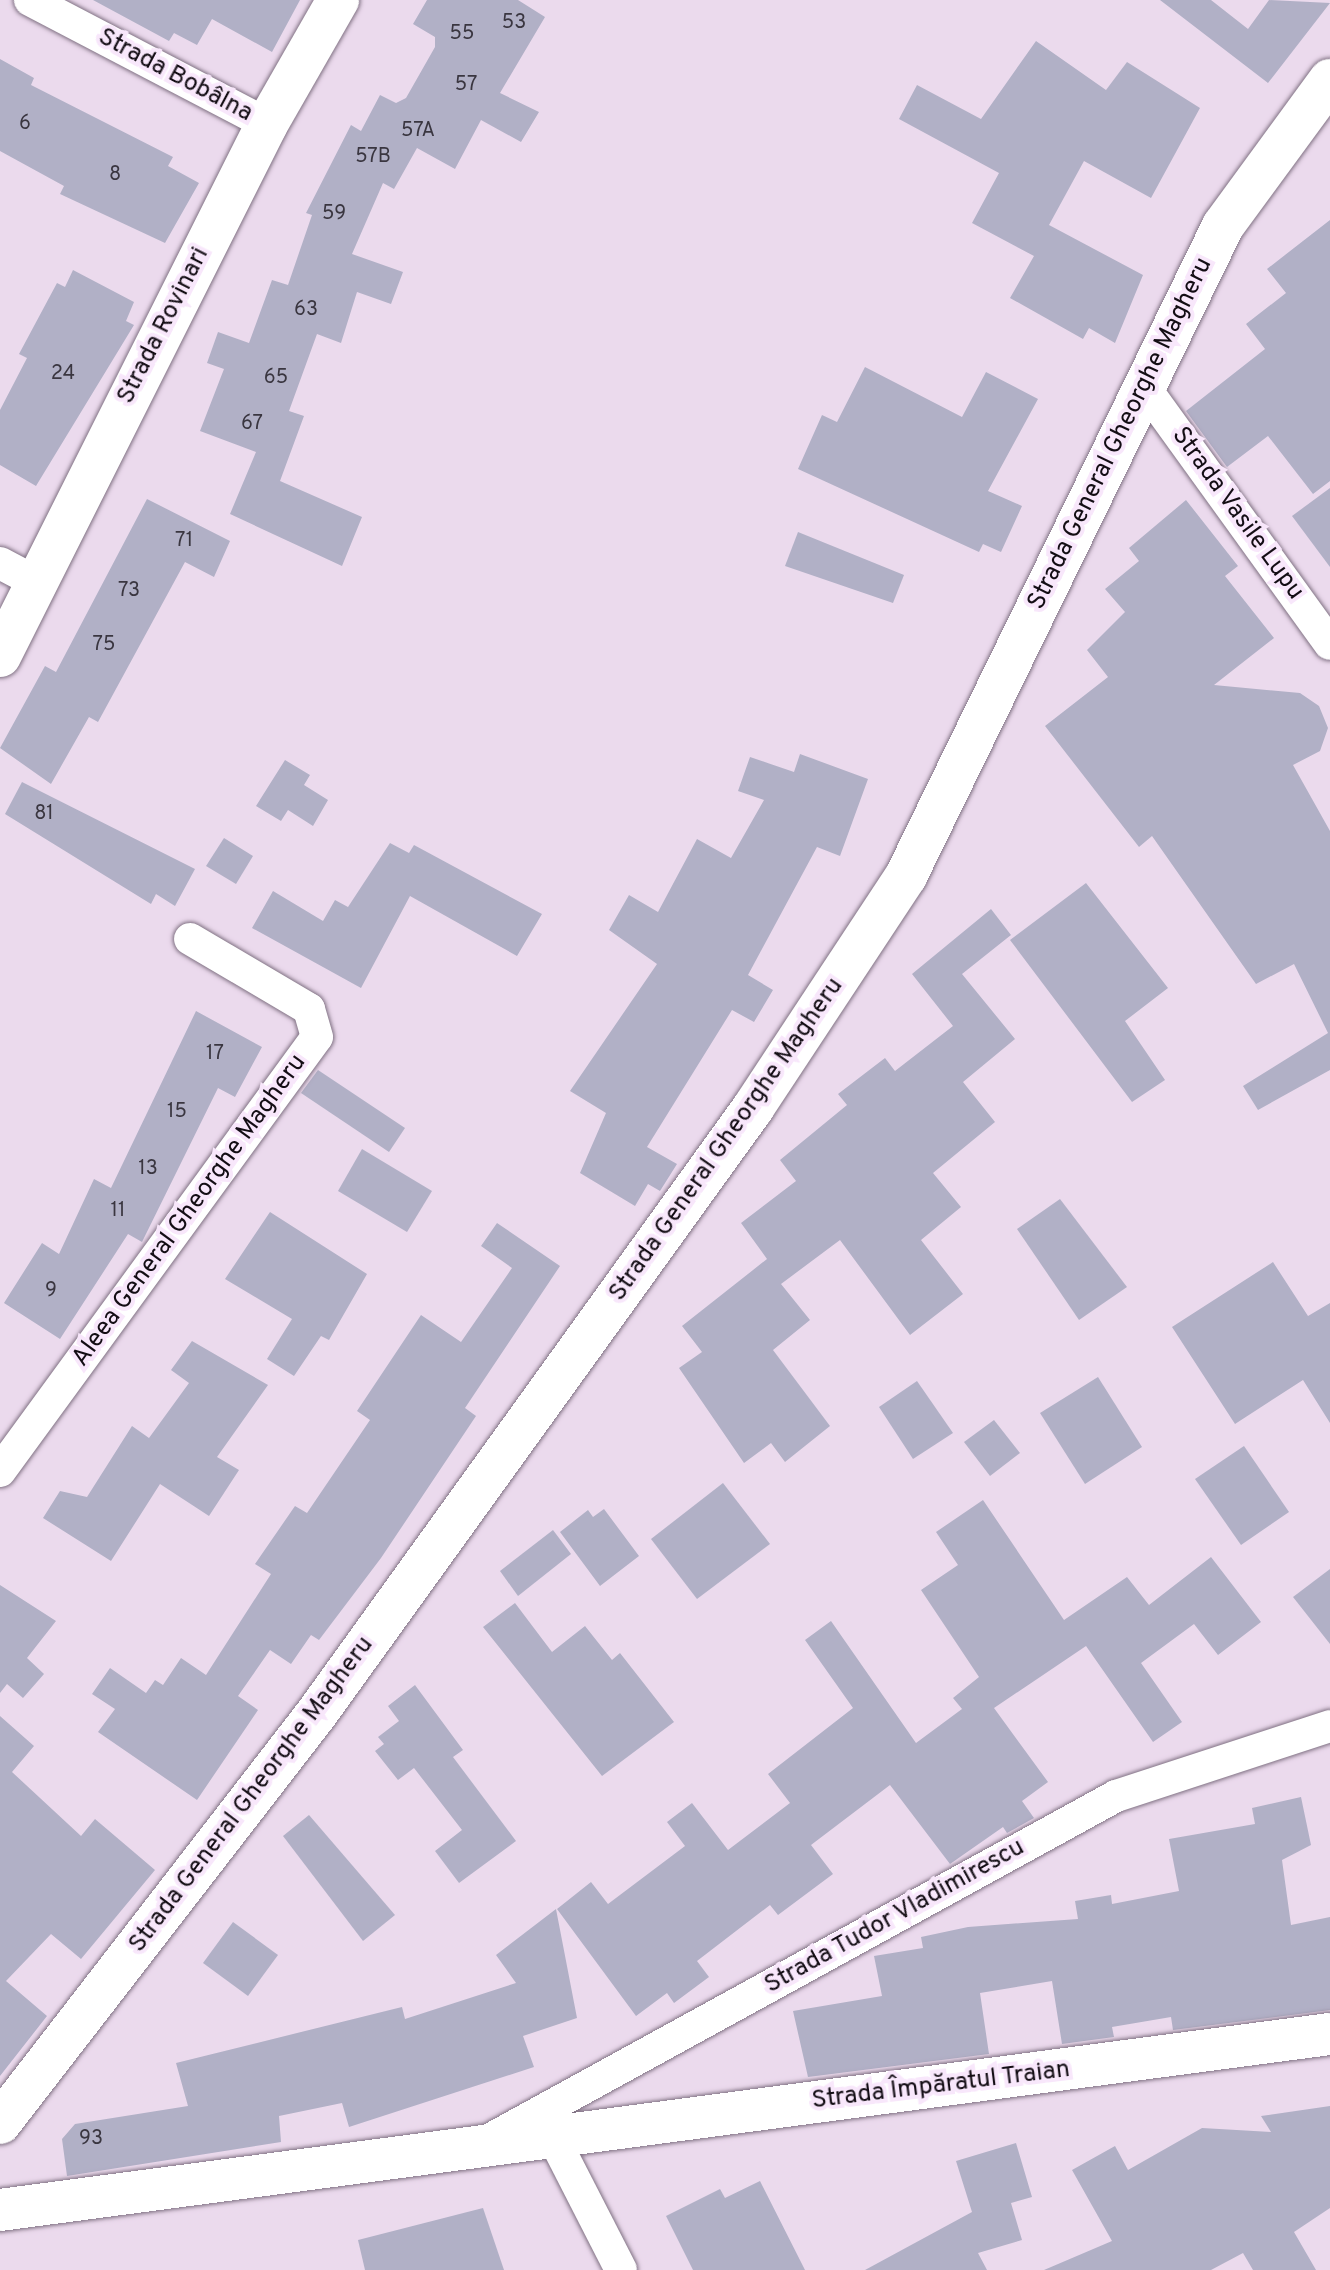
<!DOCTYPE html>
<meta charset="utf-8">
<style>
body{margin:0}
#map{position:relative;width:1330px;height:2270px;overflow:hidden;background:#ebdaed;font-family:Overpass,sans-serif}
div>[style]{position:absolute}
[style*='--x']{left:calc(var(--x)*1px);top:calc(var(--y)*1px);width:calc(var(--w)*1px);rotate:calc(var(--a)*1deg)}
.building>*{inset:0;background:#b1b0c6}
.roads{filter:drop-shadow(0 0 2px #807183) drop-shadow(0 0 2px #807183)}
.minor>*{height:32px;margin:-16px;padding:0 16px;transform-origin:16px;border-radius:16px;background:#fff}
.tertiary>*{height:42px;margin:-21px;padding:0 21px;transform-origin:21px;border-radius:21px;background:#fff}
span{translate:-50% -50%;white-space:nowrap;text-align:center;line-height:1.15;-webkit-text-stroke:8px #f8e7fb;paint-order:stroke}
.number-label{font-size:20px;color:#3a3640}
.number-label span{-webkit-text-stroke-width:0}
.street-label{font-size:25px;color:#130d14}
</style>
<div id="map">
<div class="building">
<div style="clip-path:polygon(93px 0,300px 0,272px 52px,212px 19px,197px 45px,174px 33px,169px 41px)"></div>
<div style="clip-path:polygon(427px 0,518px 0,545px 17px,500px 93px,539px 112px,521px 142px,481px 120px,455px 169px,417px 148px,394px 189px,383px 183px,352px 254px,403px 272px,391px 304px,357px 292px,341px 343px,317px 334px,289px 411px,304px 416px,280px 481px,362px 517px,342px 566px,230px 514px,256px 452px,200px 431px,224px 369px,207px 363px,218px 332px,249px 343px,272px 280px,288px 285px,312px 215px,306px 213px,351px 125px,361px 131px,380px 95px,396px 103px,406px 98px,435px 47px,435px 37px,413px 24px)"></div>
<div style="clip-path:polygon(1160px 0,1211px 0,1248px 29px,1269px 0,1330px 3px,1268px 83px)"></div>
<div style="clip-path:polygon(1036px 41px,1106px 90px,1127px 62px,1200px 108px,1151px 198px,1084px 161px,1049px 225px,1143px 275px,1115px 343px,1089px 328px,1083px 339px,1010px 298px,1034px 256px,972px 223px,999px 173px,899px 119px,917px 85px,981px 119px)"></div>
<div style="clip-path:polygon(0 59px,34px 78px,31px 85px,173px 157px,168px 166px,199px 183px,165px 243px,60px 194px,64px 186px,0 151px)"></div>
<div style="clip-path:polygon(1330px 220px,1330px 481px,1313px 494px,1268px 436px,1227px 467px,1186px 411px,1265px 349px,1246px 324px,1286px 293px,1267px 269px)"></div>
<div style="clip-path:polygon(73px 270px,134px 302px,126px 321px,134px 325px,36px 486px,0 465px,0 410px,27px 358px,19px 354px,57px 283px,65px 287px)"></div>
<div style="clip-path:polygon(865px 367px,962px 417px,986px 372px,1038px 399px,988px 491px,1022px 506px,1001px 552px,983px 544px,979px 552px,798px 469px,822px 415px,837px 422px)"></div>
<div style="clip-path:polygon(1330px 488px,1330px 567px,1292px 516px)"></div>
<div style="clip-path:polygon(147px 499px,230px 541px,214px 577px,185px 562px,98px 722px,89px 717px,51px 784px,0 748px,45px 666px,56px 672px)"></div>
<div style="clip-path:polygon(1186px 500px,1238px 566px,1225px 576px,1274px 638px,1214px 685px,1300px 693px,1319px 706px,1328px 728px,1320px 751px,1293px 765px,1330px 831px,1330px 1070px,1258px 1110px,1243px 1086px,1328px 1033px,1294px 964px,1256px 984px,1152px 836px,1139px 847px,1045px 726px,1108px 677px,1087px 650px,1125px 612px,1105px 589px,1139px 561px,1129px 548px)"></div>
<div style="clip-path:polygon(798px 532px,904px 575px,893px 603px,785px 566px)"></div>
<div style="clip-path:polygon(800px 754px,868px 779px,840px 856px,817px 847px,748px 975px,773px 990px,754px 1022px,732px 1010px,647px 1147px,677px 1164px,660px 1191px,648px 1184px,635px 1206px,580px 1173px,606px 1113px,570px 1091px,657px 964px,609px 930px,629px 895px,658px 912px,697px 839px,731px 858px,764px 800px,738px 791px,750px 757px,794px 772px)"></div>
<div style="clip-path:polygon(285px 760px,310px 775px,304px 785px,328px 800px,313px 826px,288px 810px,281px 821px,256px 806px)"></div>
<div style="clip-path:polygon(22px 782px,195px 869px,175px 906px,156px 894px,151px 904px,5px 814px)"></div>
<div style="clip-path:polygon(224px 838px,253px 856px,236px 884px,206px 866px)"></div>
<div style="clip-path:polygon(390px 843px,409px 853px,414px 845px,542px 914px,517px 956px,410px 896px,361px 988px,252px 928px,273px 891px,323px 921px,335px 900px,348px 907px)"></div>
<div style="clip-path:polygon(1086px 883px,1168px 988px,1125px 1021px,1165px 1080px,1132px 1102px,1010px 940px)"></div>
<div style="clip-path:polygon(991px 909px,1011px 935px,962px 974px,1015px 1039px,963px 1082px,995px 1122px,933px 1173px,961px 1207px,921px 1240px,963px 1294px,910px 1335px,840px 1240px,781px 1284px,810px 1320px,773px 1350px,830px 1426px,785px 1462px,771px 1443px,744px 1463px,679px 1368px,702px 1352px,682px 1326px,767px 1259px,741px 1223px,796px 1181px,780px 1160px,847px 1105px,838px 1094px,885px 1058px,895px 1071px,953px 1026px,912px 974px)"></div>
<div style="clip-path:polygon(196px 1011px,262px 1047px,235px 1097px,218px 1088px,142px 1242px,128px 1234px,60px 1339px,4px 1303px,42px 1243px,59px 1254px,94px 1179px,111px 1188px)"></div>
<div style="clip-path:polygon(318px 1070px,405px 1128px,389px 1152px,301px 1093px)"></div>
<div style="clip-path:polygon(362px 1149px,432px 1191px,407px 1232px,338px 1191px)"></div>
<div style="clip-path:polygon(1060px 1199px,1127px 1287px,1079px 1320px,1017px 1229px)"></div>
<div style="clip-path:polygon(270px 1212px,367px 1274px,329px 1340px,321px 1336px,294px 1376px,267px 1359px,292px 1319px,225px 1279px)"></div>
<div style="clip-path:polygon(497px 1223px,560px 1266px,465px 1408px,476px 1416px,381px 1558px,319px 1640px,311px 1635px,291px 1664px,270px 1650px,238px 1696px,258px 1710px,197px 1800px,98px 1732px,115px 1709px,92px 1694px,110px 1668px,146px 1693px,155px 1680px,163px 1685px,181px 1658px,206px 1675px,271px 1574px,255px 1564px,295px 1506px,307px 1513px,370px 1420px,357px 1411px,421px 1315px,461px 1342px,512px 1268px,481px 1246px)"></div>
<div style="clip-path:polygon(1273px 1262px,1308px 1316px,1330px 1303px,1330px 1423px,1303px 1380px,1235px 1424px,1172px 1327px)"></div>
<div style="clip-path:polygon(192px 1341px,268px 1385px,217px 1457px,239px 1470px,209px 1516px,160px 1484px,111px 1561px,43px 1518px,60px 1491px,87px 1497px,132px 1426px,149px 1438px,189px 1383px,171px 1370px)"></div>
<div style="clip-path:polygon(1098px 1377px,1142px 1447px,1085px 1484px,1040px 1413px)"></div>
<div style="clip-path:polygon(917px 1381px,953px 1433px,913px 1459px,879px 1407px)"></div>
<div style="clip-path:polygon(994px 1420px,1020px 1453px,990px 1476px,964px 1442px)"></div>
<div style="clip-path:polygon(1244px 1446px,1289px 1512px,1241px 1545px,1195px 1479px)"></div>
<div style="clip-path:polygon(723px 1483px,770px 1544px,697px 1599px,651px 1539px)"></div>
<div style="clip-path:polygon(983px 1500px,1064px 1620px,1127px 1577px,1149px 1605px,1211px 1557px,1261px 1622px,1218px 1655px,1194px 1624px,1141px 1663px,1182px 1722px,1153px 1742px,1086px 1646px,994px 1708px,1048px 1782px,1022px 1801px,1034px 1818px,1007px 1833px,1003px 1827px,950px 1864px,890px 1785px,811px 1845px,833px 1874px,778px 1915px,770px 1905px,697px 1961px,709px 1977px,674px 2003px,667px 1993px,636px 2016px,557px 1909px,591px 1882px,608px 1904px,685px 1846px,667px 1822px,692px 1803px,728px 1850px,790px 1803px,768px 1774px,853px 1708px,805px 1640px,831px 1621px,916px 1743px,962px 1709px,953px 1698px,979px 1677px,921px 1590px,958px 1565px,936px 1532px)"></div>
<div style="clip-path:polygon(604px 1509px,639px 1556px,600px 1586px,560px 1532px,588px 1510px,593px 1517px)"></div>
<div style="clip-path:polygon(553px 1530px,571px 1554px,518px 1596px,500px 1571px)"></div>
<div style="clip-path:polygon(1330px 1569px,1330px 1644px,1293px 1597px)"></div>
<div style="clip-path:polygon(0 1585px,56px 1621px,27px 1658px,44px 1674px,23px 1698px,7px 1684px,0 1693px)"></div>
<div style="clip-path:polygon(515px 1603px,552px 1652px,585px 1626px,612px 1660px,620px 1653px,674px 1722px,602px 1776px,483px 1627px)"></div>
<div style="clip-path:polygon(415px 1685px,463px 1750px,453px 1757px,516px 1841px,459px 1883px,435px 1851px,462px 1830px,414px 1768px,398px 1780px,375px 1751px,384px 1744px,378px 1737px,399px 1721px,388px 1706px)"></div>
<div style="clip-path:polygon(0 1716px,34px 1746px,12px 1772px,81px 1836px,95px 1819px,155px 1870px,81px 1959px,51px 1934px,6px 1981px,47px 2016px,0 2076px)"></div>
<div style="clip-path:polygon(1301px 1797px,1311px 1845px,1282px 1860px,1291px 1925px,1330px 1917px,1330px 2010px,1173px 2030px,1171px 2017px,1112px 2027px,1114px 2037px,1062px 2044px,1052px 1981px,980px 1993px,989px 2054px,808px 2077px,793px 2011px,882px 1996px,874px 1956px,923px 1948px,921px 1937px,968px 1927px,1078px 1919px,1075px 1901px,1111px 1895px,1112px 1904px,1179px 1891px,1169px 1839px,1255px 1824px,1252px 1808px)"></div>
<div style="clip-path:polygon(309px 1815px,395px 1915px,363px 1941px,283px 1836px)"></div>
<div style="clip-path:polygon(556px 1909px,577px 2018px,523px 2036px,534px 2067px,349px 2127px,342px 2103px,279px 2116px,281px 2142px,67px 2176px,62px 2139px,75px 2124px,188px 2106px,176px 2063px,402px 2007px,405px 2019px,516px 1983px,496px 1955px)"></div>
<div style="clip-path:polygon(233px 1922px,278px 1955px,248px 1996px,203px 1963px)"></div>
<div style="clip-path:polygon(1330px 2106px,1330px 2208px,1294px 2232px,1316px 2270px,1253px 2270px,1243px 2253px,1211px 2270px,1044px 2270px,1112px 2241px,1072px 2170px,1115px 2146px,1128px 2170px,1202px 2128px,1271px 2132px,1261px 2116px)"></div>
<div style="clip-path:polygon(1016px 2143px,1032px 2197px,1011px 2203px,1022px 2240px,978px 2253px,987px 2270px,865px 2270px,972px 2212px,956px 2161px)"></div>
<div style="clip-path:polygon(760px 2181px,805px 2270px,693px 2270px,666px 2216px,720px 2189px,725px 2198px)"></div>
<div style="clip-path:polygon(483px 2208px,504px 2270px,365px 2270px,358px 2240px)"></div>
</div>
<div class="roads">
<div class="minor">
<div style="--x:30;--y:0;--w:267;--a:27.6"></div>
<div style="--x:1143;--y:385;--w:319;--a:54.2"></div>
<div style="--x:0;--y:563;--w:41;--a:27.8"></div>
<div style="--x:0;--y:1471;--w:537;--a:-53.86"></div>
<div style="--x:317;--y:1037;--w:29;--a:-106"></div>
<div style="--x:309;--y:1009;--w:138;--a:-149.5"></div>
<div style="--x:553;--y:2137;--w:149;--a:62.9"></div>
<div style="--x:489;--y:2140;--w:715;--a:-28.75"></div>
<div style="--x:1116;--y:1796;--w:225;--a:-18.1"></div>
</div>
<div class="tertiary">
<div style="--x:0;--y:656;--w:595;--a:-63.35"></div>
<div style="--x:267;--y:124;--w:143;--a:-60.2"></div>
<div style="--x:0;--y:2123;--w:518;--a:-52.29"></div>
<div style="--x:317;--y:1713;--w:746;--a:-54.22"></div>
<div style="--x:753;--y:1108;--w:278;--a:-56.6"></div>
<div style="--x:906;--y:876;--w:723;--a:-64"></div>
<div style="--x:1223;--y:226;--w:181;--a:-53.8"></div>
<div style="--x:0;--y:2210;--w:1342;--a:-7.54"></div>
</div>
</div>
<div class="number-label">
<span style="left:514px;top:23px">53</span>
<span style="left:462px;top:34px">55</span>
<span style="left:466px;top:85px">57</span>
<span style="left:25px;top:124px">6</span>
<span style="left:418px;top:131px">57A</span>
<span style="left:373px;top:157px">57B</span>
<span style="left:115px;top:175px">8</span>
<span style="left:334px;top:214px">59</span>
<span style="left:306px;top:310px">63</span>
<span style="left:63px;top:374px">24</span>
<span style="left:276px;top:378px">65</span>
<span style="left:252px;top:424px">67</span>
<span style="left:184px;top:541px">71</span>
<span style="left:129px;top:591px">73</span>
<span style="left:104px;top:645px">75</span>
<span style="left:44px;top:814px">81</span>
<span style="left:215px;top:1054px">17</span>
<span style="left:177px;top:1112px">15</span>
<span style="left:148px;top:1169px">13</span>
<span style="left:118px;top:1211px">11</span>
<span style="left:51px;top:1291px">9</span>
<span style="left:91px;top:2139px">93</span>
</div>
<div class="street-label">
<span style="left:175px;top:76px;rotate:28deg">Strada Bobâlna</span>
<span style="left:164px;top:326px;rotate:-63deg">Strada Rovinari</span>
<span style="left:1121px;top:434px;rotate:-64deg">Strada General Gheorghe Magheru</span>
<span style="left:1237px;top:514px;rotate:54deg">Strada Vasile Lupu</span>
<span style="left:727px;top:1140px;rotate:-55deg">Strada General Gheorghe Magheru</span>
<span style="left:190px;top:1211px;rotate:-54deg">Aleea General Gheorghe Magheru</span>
<span style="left:252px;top:1795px;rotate:-53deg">Strada General Gheorghe Magheru</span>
<span style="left:895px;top:1917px;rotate:-29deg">Strada Tudor Vladimirescu</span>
<span style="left:941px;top:2086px;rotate:-7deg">Strada Împăratul Traian</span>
</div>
</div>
